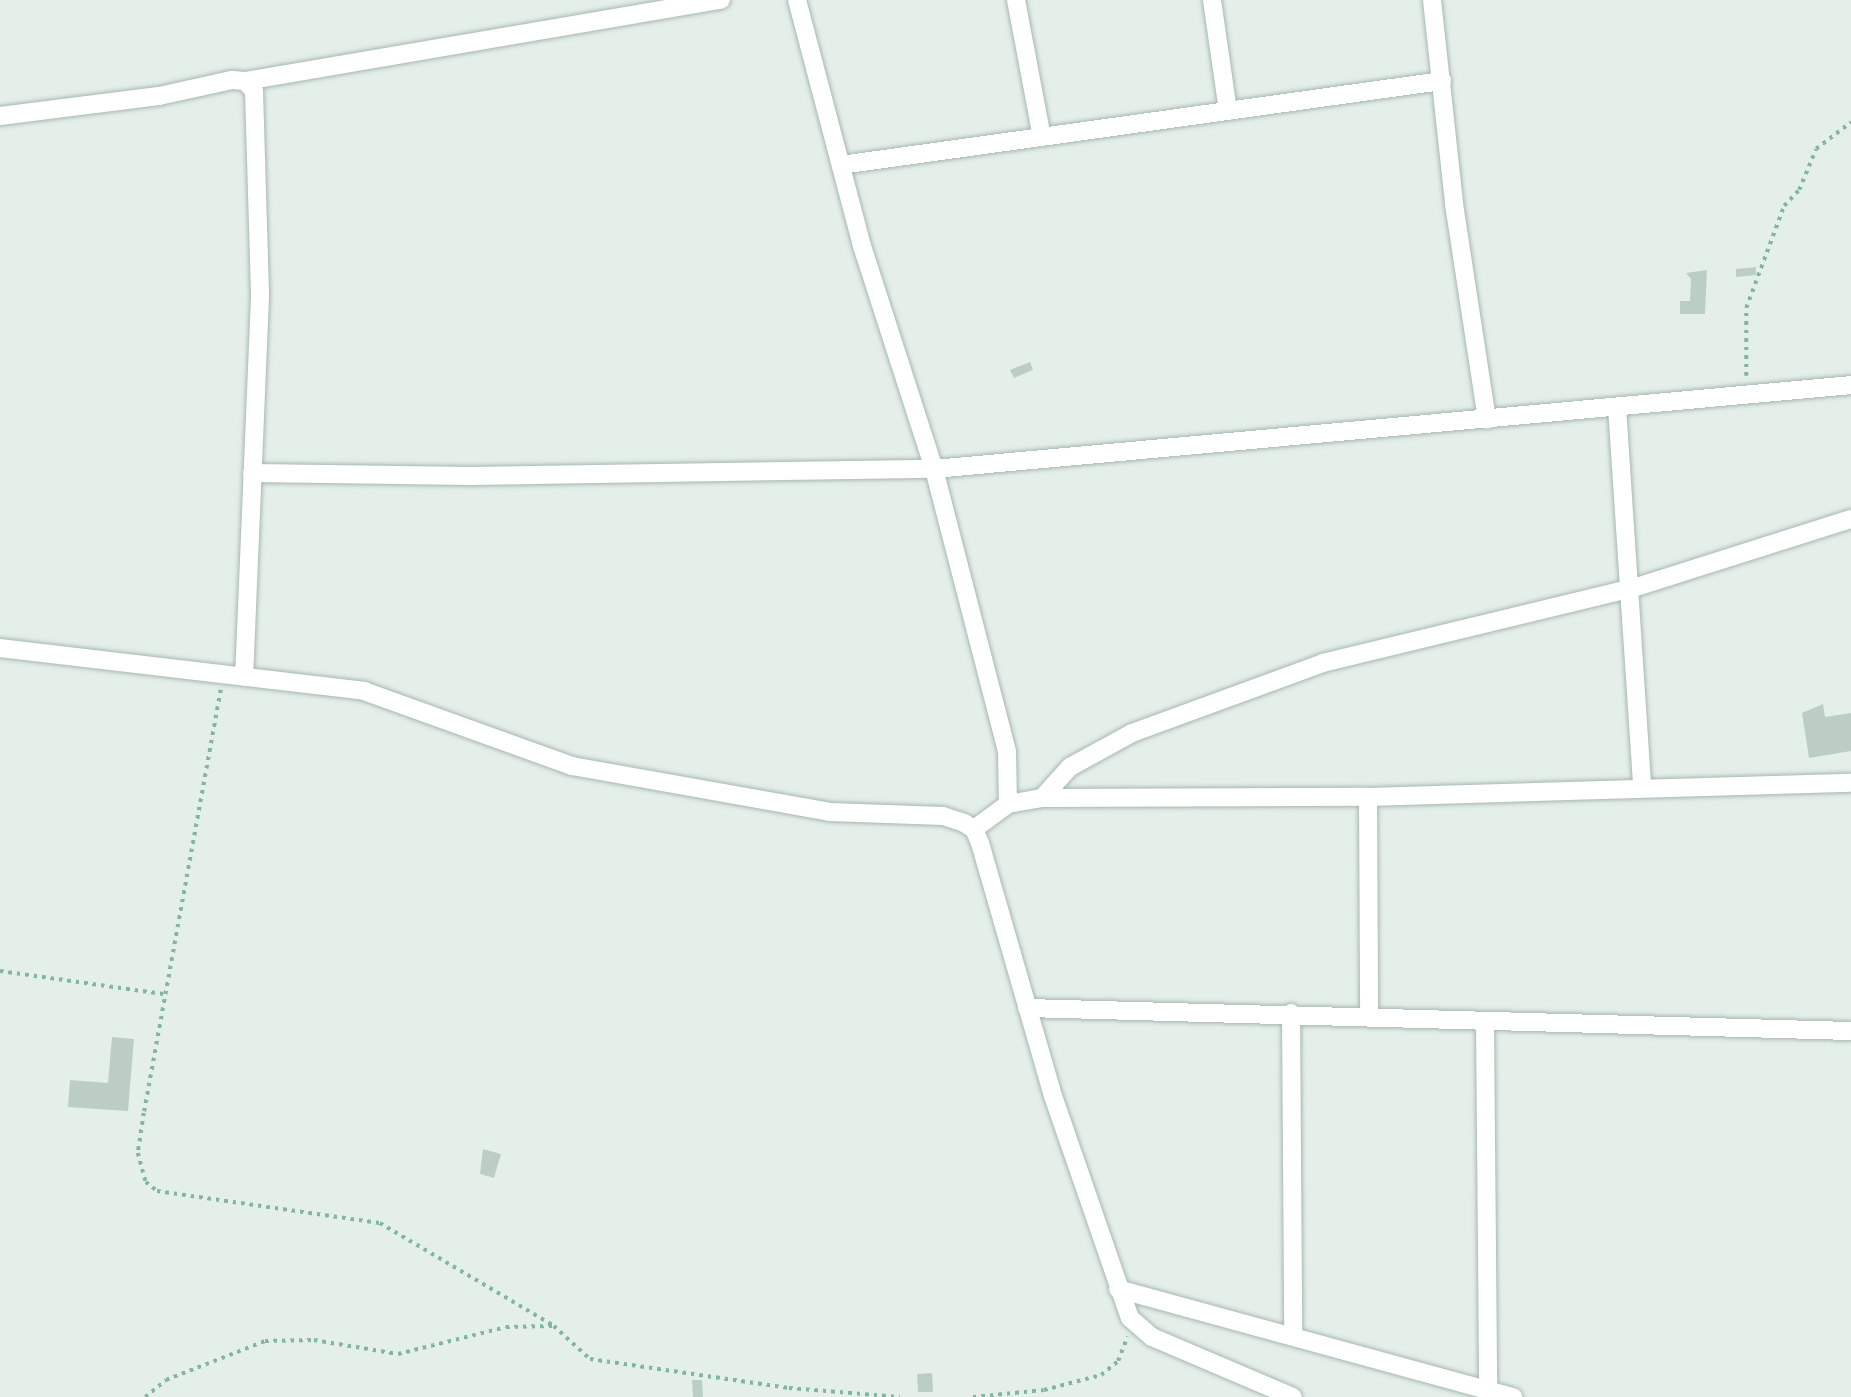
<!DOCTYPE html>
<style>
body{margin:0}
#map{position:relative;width:1851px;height:1397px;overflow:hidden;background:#e5efe9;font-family:"Roboto Condensed",sans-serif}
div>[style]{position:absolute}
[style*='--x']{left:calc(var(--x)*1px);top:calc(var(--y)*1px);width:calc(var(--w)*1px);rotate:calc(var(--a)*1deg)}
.building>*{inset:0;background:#bccec4}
.path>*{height:3.5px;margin-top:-1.75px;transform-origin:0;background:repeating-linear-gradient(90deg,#82b69e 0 3.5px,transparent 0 8.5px)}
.roads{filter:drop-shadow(0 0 2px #a6b8af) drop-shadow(0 0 2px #a6b8af)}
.street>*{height:18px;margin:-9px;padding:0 9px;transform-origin:9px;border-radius:9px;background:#fff}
span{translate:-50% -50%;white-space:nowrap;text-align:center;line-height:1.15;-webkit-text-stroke:6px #f6fbf8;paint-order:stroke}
</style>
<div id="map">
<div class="building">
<div style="clip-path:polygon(1756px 267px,1756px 275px,1736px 277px,1736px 269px)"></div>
<div style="clip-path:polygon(1707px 270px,1705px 314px,1680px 314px,1680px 301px,1690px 301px,1691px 279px,1686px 273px)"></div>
<div style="clip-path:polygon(1030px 362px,1033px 370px,1014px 378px,1010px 370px)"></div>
<div style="clip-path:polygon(1823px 704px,1825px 717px,1851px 713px,1851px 751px,1809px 758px,1802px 713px)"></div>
<div style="clip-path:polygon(112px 1037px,134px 1039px,128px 1111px,68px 1107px,70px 1080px,108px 1083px)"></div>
<div style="clip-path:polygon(483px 1149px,501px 1154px,494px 1178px,480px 1174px)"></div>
<div style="clip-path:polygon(932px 1373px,933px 1392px,918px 1392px,917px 1374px)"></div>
<div style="clip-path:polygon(692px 1380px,702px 1380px,703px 1397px,693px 1397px)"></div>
</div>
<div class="path">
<div style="--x:1746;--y:376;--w:68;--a:-90"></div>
<div style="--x:1746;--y:308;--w:109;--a:-69.6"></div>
<div style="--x:1784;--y:206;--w:22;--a:-47"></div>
<div style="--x:1799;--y:190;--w:44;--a:-67.5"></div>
<div style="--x:1816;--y:149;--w:44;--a:-37.6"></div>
<div style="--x:221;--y:690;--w:430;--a:100.3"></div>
<div style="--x:144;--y:1113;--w:40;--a:98.5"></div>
<div style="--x:138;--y:1153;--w:30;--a:75"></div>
<div style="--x:146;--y:1182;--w:14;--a:39"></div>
<div style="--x:157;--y:1191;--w:225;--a:8.2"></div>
<div style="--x:380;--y:1223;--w:202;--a:30.6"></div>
<div style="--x:554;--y:1326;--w:49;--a:42.5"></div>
<div style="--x:590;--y:1359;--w:201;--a:8.3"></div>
<div style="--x:789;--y:1388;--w:111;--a:4.6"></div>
<div style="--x:0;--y:971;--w:165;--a:8"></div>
<div style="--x:145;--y:1397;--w:27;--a:-39"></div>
<div style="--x:166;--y:1380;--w:106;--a:-21.5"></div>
<div style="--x:265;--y:1341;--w:49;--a:-1.2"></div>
<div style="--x:314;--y:1340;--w:85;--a:9.5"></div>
<div style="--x:398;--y:1354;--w:111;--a:-14"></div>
<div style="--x:506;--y:1327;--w:46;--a:-1.2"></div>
<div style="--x:973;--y:1397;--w:71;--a:-5.6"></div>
<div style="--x:1044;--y:1390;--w:59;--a:-14.7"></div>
<div style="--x:1101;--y:1375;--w:22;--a:-39"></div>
<div style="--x:1118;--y:1361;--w:26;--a:-69"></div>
</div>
<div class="roads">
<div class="street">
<div style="--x:797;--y:0;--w:254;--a:75.2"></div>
<div style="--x:862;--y:246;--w:234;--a:72.1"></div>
<div style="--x:934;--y:469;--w:292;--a:75.5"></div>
<div style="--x:1007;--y:752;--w:52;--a:88.9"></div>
<div style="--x:1016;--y:0;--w:139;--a:79.3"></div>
<div style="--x:1212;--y:0;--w:112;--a:81.8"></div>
<div style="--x:1432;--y:0;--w:205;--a:83.8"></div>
<div style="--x:1454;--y:204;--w:218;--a:81.3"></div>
<div style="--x:245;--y:81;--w:483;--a:-9.7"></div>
<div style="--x:0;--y:116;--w:160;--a:-7.2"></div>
<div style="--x:159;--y:96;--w:75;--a:-12.4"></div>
<div style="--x:232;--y:80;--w:13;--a:4"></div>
<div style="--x:245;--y:81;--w:13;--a:48"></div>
<div style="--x:254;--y:91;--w:206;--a:88.3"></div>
<div style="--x:260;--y:297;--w:380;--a:92.4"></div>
<div style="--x:841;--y:165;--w:607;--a:-7.96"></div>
<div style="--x:1617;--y:407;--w:381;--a:86.2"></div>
<div style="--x:252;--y:473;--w:219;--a:0.8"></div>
<div style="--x:471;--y:476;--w:463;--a:-0.9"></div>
<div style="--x:934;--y:469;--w:921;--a:-5.23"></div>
<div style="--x:0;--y:648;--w:367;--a:6.7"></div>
<div style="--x:364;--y:691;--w:221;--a:19.8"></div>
<div style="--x:572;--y:766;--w:262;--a:10.1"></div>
<div style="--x:830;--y:812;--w:113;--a:2"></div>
<div style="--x:943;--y:816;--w:22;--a:18"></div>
<div style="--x:964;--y:823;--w:12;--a:31"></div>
<div style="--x:974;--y:829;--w:15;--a:67"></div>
<div style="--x:980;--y:843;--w:263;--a:73.9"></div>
<div style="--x:1053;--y:1096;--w:235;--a:70.9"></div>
<div style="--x:1130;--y:1318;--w:29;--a:41"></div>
<div style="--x:1152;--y:1337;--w:153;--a:23.1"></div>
<div style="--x:1368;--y:797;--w:219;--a:89.7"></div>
<div style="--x:1042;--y:798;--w:42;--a:-47.9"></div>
<div style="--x:1070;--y:767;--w:71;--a:-28.7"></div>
<div style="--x:1132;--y:733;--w:203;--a:-20.1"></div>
<div style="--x:1323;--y:663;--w:316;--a:-13.6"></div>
<div style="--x:1630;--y:589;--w:232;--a:-17.6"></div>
<div style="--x:974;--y:829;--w:42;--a:-36.3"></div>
<div style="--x:1008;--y:804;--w:35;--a:-10"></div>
<div style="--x:1042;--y:798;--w:326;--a:-0.2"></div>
<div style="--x:1368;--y:797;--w:483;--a:-1.7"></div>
<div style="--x:1027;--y:1008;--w:824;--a:1.6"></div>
<div style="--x:1291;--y:1013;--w:322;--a:89.6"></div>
<div style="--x:1485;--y:1022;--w:375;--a:89.5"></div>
<div style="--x:1118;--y:1289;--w:410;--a:15.3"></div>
</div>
</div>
</div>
